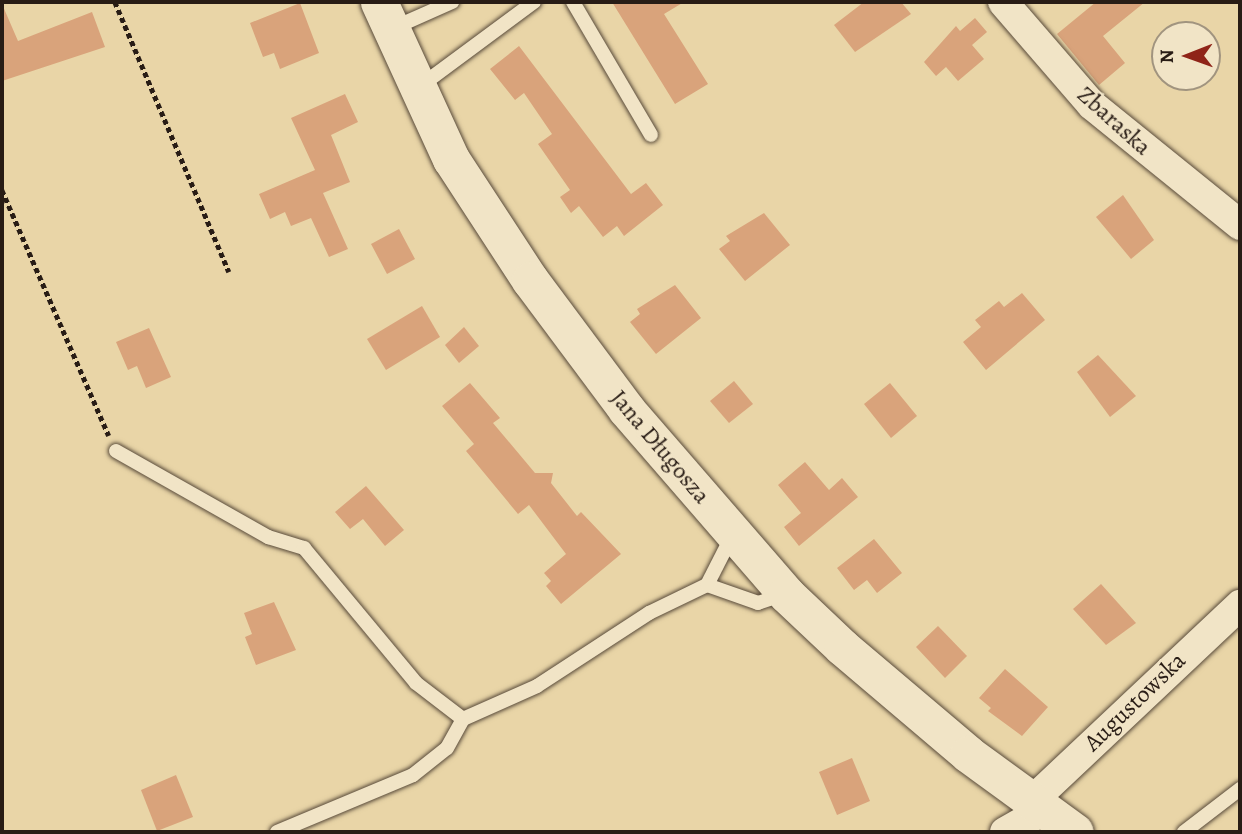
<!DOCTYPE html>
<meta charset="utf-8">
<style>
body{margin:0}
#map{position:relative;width:1242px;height:834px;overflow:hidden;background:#e9d5a7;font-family:Alegreya,serif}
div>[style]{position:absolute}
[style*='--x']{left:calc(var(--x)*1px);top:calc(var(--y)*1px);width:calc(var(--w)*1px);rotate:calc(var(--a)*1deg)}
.building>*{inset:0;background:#d9a37b}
.path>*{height:4.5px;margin-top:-2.25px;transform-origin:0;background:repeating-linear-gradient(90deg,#281c15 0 5px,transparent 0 8.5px)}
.roads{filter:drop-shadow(0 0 2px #584a3a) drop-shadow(0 0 2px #584a3a)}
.service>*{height:14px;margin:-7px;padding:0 7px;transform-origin:7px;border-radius:7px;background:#f1e4c6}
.minor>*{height:30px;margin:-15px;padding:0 15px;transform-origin:15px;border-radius:15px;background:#f1e4c6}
.tertiary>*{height:37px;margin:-18.5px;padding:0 18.5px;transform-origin:18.5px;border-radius:18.5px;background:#f1e4c6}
span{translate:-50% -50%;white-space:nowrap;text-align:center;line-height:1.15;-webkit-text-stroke:5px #f1e4c6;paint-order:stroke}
.street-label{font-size:24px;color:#281c15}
.frame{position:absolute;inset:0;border:4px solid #281c15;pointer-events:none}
.north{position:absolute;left:1151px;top:21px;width:70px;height:70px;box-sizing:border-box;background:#f1e4c6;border:2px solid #a1947f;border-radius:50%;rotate:269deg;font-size:19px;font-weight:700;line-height:28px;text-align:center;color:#281c15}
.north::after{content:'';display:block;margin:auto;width:24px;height:32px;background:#8f2418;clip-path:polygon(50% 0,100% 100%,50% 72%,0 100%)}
</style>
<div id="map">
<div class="building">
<div style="clip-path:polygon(612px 2px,684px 2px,664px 14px,708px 84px,675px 104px)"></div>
<div style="clip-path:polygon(864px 2px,901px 2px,911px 14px,855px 52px,834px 25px)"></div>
<div style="clip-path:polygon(1096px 2px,1145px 2px,1103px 36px,1125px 63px,1099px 85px,1057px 34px)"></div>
<div style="clip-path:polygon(300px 3px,319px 53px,280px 69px,274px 53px,263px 57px,250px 23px)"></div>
<div style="clip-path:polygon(2px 4px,18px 41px,92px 12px,105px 47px,2px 81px)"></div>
<div style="clip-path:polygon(975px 18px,987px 32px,972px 45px,984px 59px,958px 81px,946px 67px,936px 76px,924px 62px,956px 26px,960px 31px)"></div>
<div style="clip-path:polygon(519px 46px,631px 194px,646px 183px,663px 205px,624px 236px,617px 226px,603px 237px,579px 206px,571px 213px,560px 197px,570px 190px,538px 144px,552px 134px,524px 93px,515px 100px,490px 69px)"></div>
<div style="clip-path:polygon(345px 94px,358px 122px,331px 135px,350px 182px,323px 193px,348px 249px,329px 257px,311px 218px,291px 226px,285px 212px,270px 219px,259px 194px,315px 170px,291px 118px)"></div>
<div style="clip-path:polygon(1123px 195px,1154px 240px,1131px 259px,1096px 217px)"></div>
<div style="clip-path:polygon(764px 213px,790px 245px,745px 281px,719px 249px,730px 241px,726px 236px)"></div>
<div style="clip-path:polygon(399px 229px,415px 259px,387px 274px,371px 244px)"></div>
<div style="clip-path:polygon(675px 285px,701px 318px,656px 354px,630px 322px,640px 314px,637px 309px)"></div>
<div style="clip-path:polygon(1022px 293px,1045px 320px,986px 370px,963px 342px,981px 327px,975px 320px,999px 301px,1004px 307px)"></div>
<div style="clip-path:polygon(422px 306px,440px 337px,386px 370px,367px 339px)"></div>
<div style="clip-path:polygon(464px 327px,479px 346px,459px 363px,445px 345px)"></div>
<div style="clip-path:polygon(149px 328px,171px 377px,146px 388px,137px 366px,128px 370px,116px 342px)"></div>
<div style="clip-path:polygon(1098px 355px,1136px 396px,1110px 417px,1077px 372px)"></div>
<div style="clip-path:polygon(734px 381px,753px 404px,729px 423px,710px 401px)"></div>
<div style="clip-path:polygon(470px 383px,500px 418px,493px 423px,535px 473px,553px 473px,551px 483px,577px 516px,581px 512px,621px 554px,561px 604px,546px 586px,551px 581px,544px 573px,566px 554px,529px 505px,518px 514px,466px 451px,474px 444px,442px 406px)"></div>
<div style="clip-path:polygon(890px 383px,917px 416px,891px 438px,864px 404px)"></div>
<div style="clip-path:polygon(805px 462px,829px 490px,842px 478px,858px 497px,799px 546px,784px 527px,801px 513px,778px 485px)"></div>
<div style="clip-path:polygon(366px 486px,404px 530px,385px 546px,363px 519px,350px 529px,335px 512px)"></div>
<div style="clip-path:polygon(874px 539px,902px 573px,877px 593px,867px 580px,854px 590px,837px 568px)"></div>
<div style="clip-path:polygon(1101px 584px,1136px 623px,1106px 645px,1073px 609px)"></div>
<div style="clip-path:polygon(274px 602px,296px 650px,256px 665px,245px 637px,252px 634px,244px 613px)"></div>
<div style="clip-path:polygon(938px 626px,967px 656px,945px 678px,916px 647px)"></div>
<div style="clip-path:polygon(1005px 669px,1048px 707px,1022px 736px,988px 711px,991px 708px,979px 698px)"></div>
<div style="clip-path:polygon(852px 758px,870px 801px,837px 815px,819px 772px)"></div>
<div style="clip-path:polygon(176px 775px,193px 817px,157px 831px,141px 790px)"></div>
</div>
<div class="path">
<div style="--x:115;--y:2;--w:293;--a:67.1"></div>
<div style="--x:2;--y:190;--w:268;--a:66.5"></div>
</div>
<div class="roads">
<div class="service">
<div style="--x:573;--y:2;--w:154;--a:59.6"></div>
<div style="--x:391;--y:29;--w:67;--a:-23.9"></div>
<div style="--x:419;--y:87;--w:143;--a:-36.5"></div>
<div style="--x:116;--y:451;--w:175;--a:29.5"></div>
<div style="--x:268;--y:537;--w:38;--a:17"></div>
<div style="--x:304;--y:548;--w:175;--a:50.3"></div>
<div style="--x:416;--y:683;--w:59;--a:37.5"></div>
<div style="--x:463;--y:719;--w:81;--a:-24"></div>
<div style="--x:537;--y:686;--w:134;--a:-33.1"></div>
<div style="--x:649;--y:613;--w:64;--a:-25.8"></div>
<div style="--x:707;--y:585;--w:54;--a:19.4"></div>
<div style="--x:758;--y:603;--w:28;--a:-19"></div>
<div style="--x:707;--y:585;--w:57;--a:-63"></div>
<div style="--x:277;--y:832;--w:147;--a:-22.7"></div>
<div style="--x:413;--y:775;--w:43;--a:-38.5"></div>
<div style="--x:447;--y:748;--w:33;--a:-61"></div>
<div style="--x:1184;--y:832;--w:71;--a:-37.5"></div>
</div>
<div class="minor">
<div style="--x:1003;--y:2;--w:136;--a:49.2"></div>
<div style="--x:1092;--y:105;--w:191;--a:39"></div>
<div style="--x:1032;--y:801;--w:286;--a:-43.3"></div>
<div style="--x:1005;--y:832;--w:45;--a:-29.4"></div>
</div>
<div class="tertiary">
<div style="--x:379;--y:2;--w:173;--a:65.4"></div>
<div style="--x:451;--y:159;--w:145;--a:56.9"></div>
<div style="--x:530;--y:280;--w:161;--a:53.3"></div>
<div style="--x:626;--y:409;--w:245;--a:49.1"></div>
<div style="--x:786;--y:594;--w:77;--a:43.4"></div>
<div style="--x:842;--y:647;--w:165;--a:40.3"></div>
<div style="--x:968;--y:754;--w:132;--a:36.1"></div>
</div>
</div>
<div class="street-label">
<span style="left:1114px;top:121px;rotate:42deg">Zbaraska</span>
<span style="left:660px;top:447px;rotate:50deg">Jana Długosza</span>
<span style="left:1135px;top:702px;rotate:-44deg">Augustowska</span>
</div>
<div class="frame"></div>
<div class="north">N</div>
</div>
